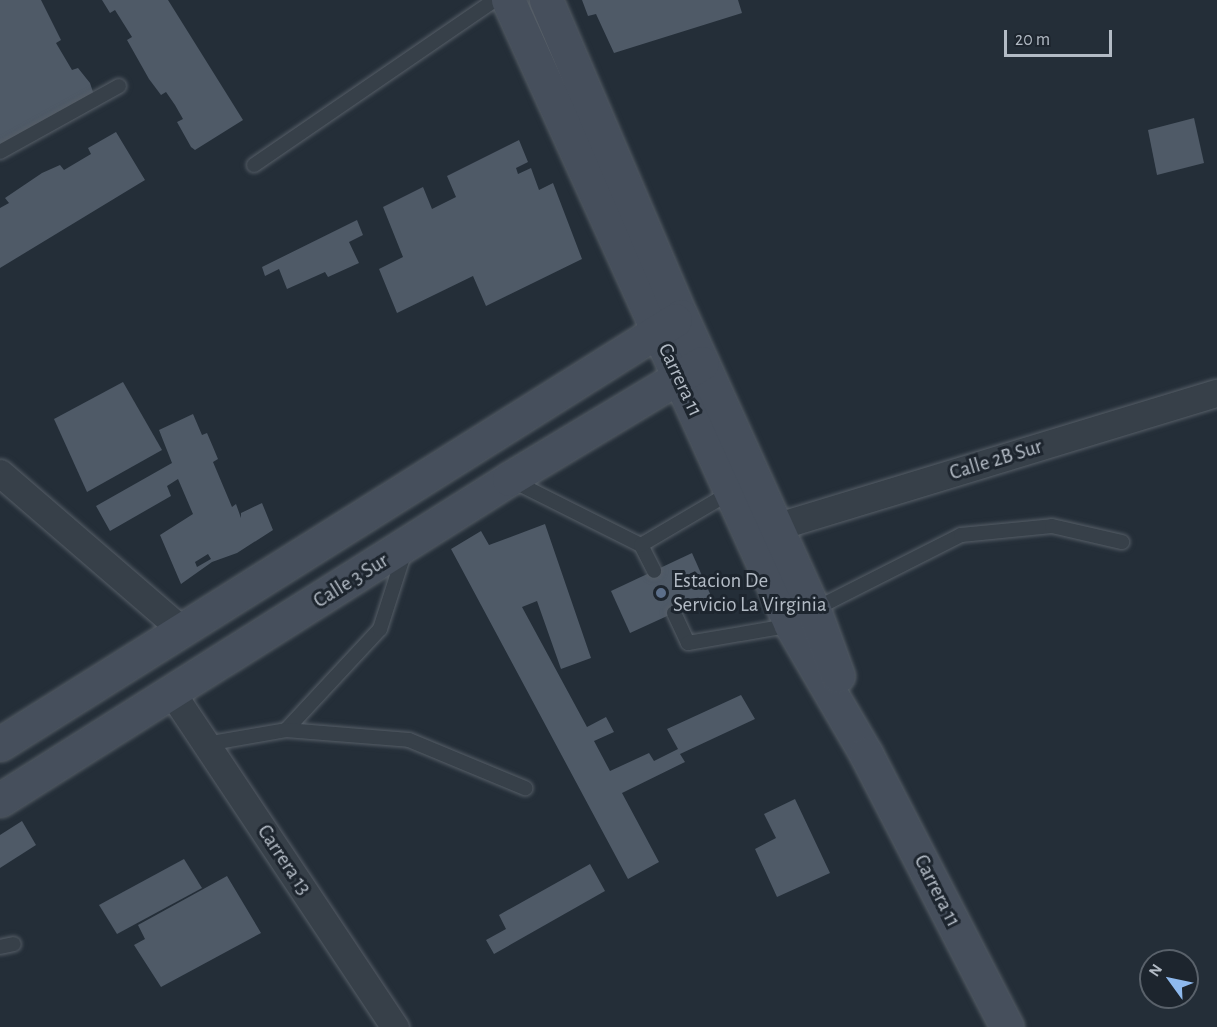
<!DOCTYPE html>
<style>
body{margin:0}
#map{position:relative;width:1217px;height:1027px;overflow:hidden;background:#242e38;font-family:"Alegreya Sans",sans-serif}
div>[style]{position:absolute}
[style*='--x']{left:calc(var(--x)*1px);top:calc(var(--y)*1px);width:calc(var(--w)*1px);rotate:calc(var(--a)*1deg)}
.building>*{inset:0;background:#4f5a67}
.roads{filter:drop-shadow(0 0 2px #565e67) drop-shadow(0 0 2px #565e67)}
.lane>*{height:14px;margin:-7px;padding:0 7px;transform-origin:7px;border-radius:7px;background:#374049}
.street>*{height:27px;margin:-13.5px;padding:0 13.5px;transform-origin:13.5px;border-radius:13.5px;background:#374049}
.secondary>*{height:33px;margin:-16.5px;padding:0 16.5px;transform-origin:16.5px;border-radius:16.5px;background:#464f5c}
.dots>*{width:16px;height:16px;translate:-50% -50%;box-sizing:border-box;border:3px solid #1d252e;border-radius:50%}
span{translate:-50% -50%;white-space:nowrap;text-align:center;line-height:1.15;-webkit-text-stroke:6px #1d252e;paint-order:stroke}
.street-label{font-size:21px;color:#b3bbc5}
.poi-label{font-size:21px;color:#b3bbc5}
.left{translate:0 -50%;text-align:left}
.north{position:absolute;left:1139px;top:949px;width:60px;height:60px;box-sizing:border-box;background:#1d252e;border:2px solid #59616a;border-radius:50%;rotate:303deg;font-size:16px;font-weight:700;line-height:24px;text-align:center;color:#b3bbc5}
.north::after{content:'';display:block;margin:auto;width:21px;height:27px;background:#8eb9ee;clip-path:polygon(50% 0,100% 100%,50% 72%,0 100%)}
.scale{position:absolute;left:1004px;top:30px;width:108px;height:27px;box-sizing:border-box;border:3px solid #b3bbc5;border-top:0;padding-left:8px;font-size:18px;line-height:21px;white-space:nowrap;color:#b3bbc5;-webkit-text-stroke:4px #1d252e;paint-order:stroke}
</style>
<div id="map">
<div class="building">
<div style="clip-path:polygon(0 0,41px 0,61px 40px,56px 43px,72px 70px,78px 68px,90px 83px,94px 95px,0 151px)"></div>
<div style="clip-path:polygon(102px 0,168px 0,243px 120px,195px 150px,191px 147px,177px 122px,183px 119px,175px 105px,166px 92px,161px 95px,149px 79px,127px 40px,132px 37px,115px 10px,110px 13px)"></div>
<div style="clip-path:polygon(582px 0,738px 0,742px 13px,614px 53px,596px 14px,588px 16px)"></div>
<div style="clip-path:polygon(1194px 118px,1204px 163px,1157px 175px,1148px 130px)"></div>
<div style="clip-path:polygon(116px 132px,145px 180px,0 268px,0 208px,9px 203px,5px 198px,42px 173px,60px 165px,64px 170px,91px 154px,88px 148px)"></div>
<div style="clip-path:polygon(519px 140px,528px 162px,516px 168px,518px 174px,531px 168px,539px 190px,553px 183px,582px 259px,486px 306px,473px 276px,397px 313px,379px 269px,403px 257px,383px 207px,423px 187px,432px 209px,456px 197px,447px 176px)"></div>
<div style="clip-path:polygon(357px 220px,363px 235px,349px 242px,359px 263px,328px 277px,325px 272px,287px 289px,279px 269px,265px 276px,262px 267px)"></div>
<div style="clip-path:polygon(123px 382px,162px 450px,87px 492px,54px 419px)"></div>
<div style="clip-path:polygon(evenodd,193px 414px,202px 435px,207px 433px,213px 447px,218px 459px,213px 462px,232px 507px,236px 504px,241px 518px,241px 513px,262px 503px,273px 530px,237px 553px,212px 562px,181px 584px,160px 535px,193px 514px,178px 479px,167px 486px,171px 496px,110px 531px,96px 506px,172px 463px,159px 430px,193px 414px,208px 554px,211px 559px,197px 567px,195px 562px,208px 554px)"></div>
<div style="clip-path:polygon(545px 524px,591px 658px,561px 669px,537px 601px,522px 607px,587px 727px,606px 717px,614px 732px,594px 741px,610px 771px,649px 753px,654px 761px,678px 749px,667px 729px,741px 695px,755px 719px,680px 754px,685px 762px,622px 793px,659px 862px,628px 879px,451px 549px,481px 531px,489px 545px)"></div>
<div style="clip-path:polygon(692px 553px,711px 596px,630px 633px,611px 591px)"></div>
<div style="clip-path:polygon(795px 799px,830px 873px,777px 897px,755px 849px,776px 838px,764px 814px)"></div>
<div style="clip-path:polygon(22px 821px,36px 845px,0 868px,0 835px)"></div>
<div style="clip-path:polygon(184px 859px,202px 888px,117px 934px,99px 905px)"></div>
<div style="clip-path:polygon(590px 864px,605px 891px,494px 954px,486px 940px,506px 929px,499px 915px)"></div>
<div style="clip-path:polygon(227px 876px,261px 933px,161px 987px,134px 945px,145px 939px,138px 925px)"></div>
</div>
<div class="roads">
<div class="lane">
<div style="--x:0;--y:152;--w:136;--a:-29"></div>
<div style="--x:254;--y:165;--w:292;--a:-34.4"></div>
<div style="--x:511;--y:480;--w:145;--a:26.6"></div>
<div style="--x:641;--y:545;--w:29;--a:63"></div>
<div style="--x:641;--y:545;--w:104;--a:-30.5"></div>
<div style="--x:813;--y:610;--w:166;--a:-26.9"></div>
<div style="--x:961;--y:535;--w:91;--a:-5.6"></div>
<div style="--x:1052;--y:526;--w:72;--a:12.9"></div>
<div style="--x:674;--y:613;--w:33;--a:65"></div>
<div style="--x:688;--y:643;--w:107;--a:-9.7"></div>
<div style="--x:286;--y:730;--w:138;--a:-47.1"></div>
<div style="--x:380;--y:629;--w:82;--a:-72.2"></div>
<div style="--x:206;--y:744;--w:81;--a:-9.9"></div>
<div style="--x:286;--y:730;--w:123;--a:4.6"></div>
<div style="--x:409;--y:740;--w:126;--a:22.5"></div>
<div style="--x:0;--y:947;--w:14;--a:-12"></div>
</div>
<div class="street">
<div style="--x:0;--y:473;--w:240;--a:40.8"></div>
<div style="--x:760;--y:535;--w:17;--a:-28"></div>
<div style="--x:775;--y:527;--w:462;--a:-16.9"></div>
<div style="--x:172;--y:693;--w:402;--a:56.3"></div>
</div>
<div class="secondary">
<div style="--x:508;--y:0;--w:686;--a:65.64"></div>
<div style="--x:791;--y:625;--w:149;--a:59.8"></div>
<div style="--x:866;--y:754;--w:307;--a:62.7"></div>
<div style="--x:546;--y:0;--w:344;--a:66.9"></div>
<div style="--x:681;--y:316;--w:323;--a:65.7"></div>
<div style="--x:814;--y:610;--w:70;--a:70"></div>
<div style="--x:0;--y:744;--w:797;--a:-32.13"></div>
<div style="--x:0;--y:800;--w:602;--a:-32.24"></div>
<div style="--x:509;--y:479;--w:225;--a:-31"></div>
</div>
</div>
<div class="dots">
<div style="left:661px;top:593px;background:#5c6f8a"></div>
</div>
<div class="street-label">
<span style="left:680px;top:380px;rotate:65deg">Carrera 11</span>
<span style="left:996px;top:460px;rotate:-17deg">Calle 2B Sur</span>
<span style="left:351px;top:581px;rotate:-32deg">Calle 3 Sur</span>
<span style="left:284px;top:860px;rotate:56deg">Carrera 13</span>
<span style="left:937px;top:891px;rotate:63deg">Carrera 11</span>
</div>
<div class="poi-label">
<span class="left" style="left:673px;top:593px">Estacion De<br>Servicio La Virginia</span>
</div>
<div class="north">N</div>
<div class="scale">20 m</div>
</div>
